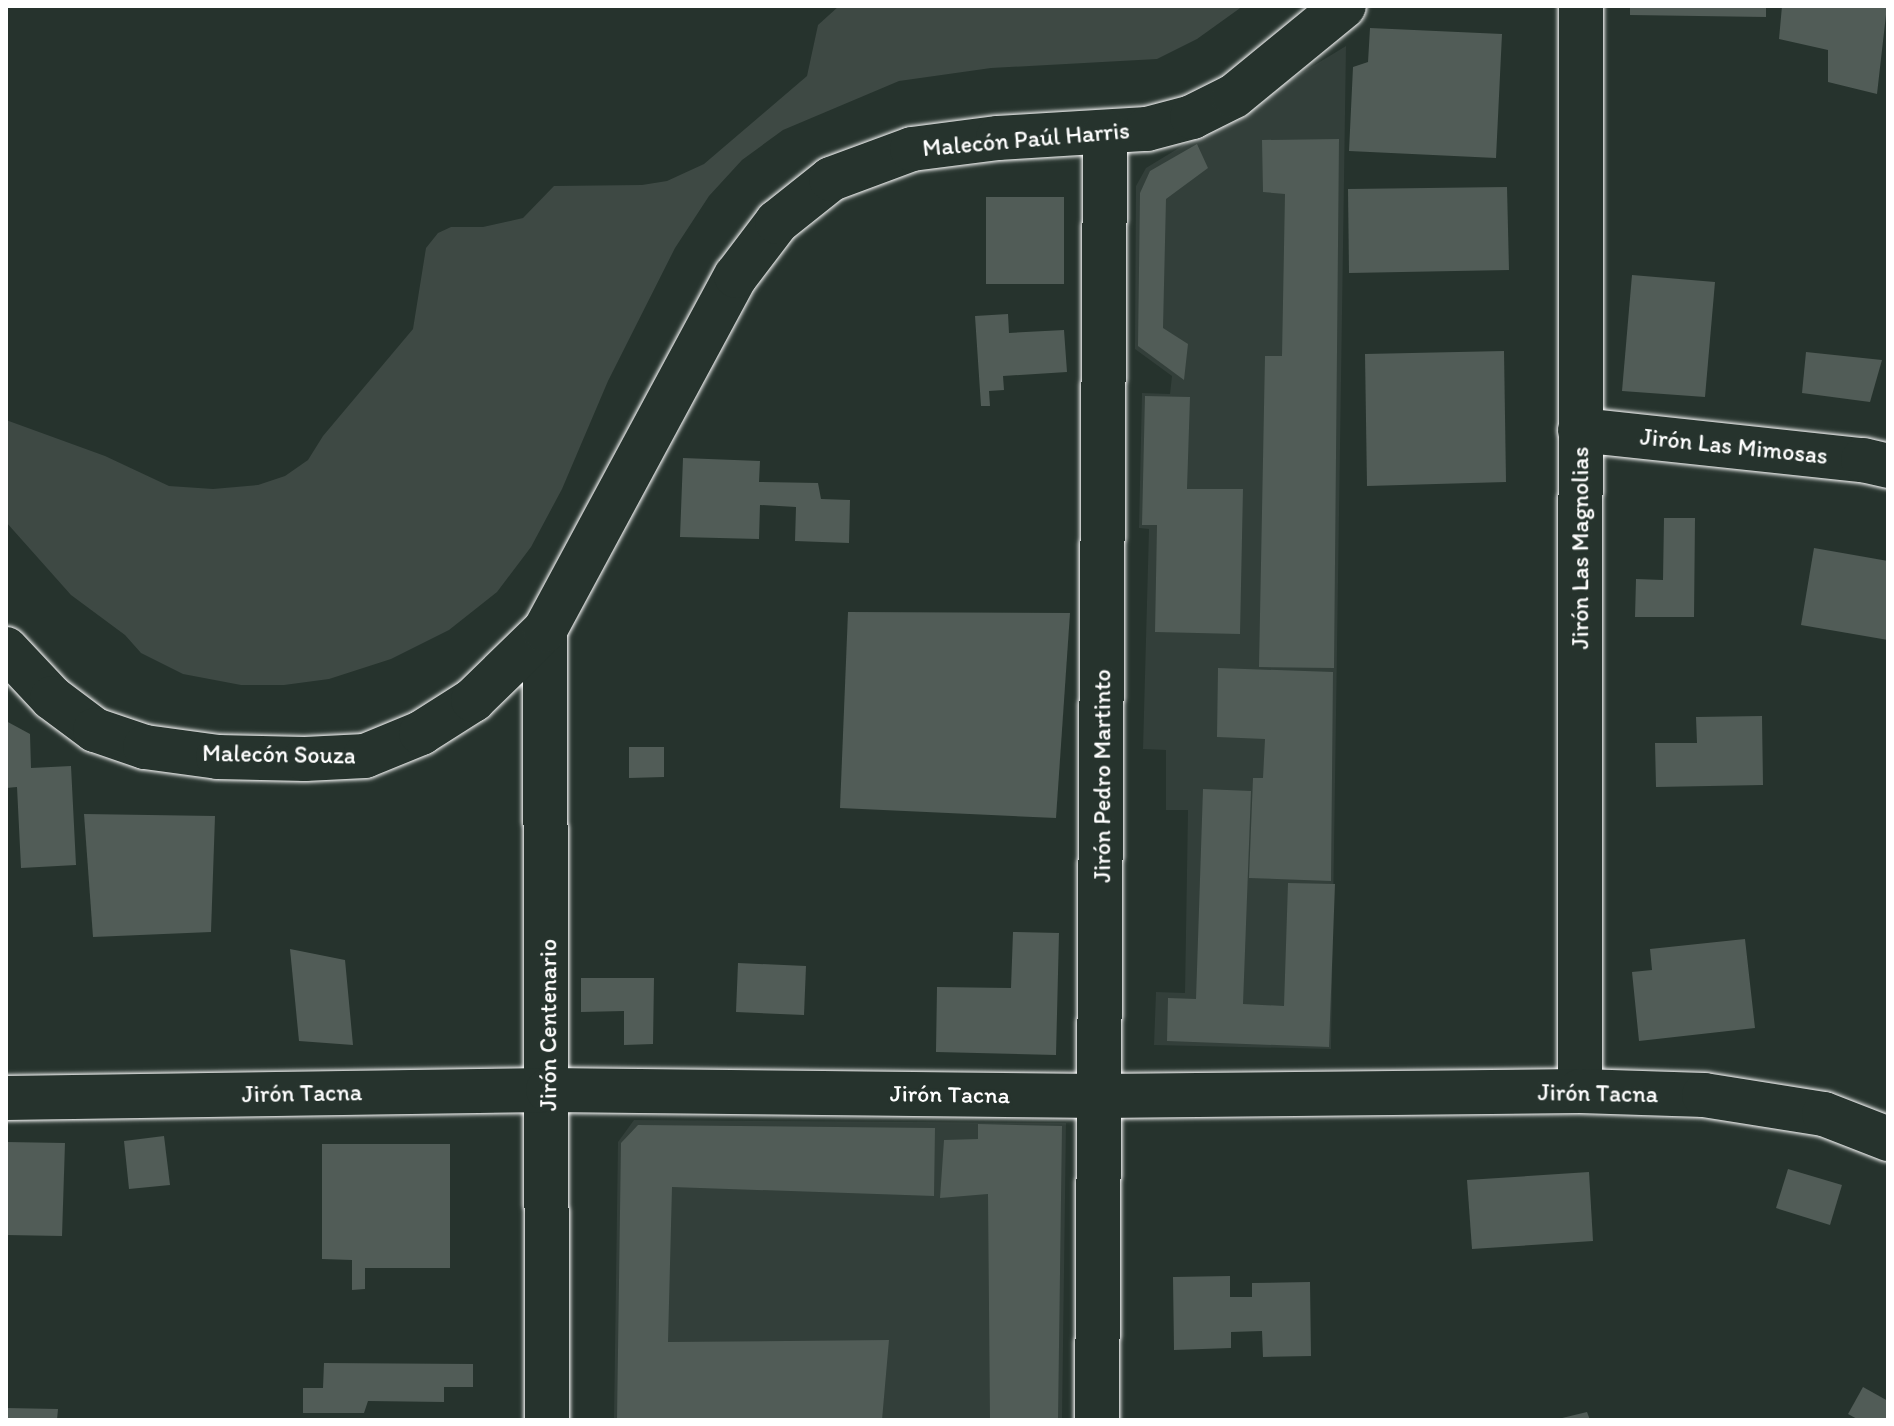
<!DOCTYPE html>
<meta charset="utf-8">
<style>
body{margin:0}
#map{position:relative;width:1894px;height:1426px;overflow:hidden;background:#26332d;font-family:Itim,sans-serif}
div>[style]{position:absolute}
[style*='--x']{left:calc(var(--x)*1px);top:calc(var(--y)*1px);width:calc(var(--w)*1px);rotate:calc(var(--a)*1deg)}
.built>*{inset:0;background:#333f3a}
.green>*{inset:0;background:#3e4944}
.building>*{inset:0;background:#515c57}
.roads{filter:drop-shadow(0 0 2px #fff) drop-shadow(0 0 2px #fff)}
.minor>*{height:44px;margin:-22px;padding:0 22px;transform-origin:22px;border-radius:22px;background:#26332d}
span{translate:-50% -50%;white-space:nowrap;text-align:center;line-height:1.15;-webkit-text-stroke:6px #26332d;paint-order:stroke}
.street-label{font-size:24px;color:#fff}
.frame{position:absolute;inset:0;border:8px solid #fff;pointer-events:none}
</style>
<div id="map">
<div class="built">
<div style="clip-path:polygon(1346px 46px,1331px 1049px,1154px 1045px,1156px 992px,1185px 993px,1188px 810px,1166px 810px,1166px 750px,1143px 749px,1149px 529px,1139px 528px,1142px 393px,1170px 394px,1172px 376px,1135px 349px,1136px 186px,1146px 168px)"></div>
<div style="clip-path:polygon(634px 1120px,1066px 1123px,1062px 1420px,614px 1420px,618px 1142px)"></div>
</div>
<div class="green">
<div style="clip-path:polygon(839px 6px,1243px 6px,1197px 39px,1157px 59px,991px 68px,899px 81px,783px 130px,742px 160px,709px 196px,675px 248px,608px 381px,562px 489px,531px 547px,497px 592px,449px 630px,391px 659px,329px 679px,284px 685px,241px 685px,183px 674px,141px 653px,125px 635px,71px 595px,6px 522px,6px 420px,105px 456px,169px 486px,213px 489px,258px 485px,285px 476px,308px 460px,323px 436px,413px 329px,426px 248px,438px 233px,451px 227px,483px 227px,523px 218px,554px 186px,642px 185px,667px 181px,704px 164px,807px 76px,818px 25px)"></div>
</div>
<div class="building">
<div style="clip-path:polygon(1630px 6px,1766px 6px,1766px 17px,1630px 15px)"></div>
<div style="clip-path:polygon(1782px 6px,1887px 6px,1877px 94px,1828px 82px,1828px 50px,1779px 39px)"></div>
<div style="clip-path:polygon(1370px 28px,1502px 34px,1496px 158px,1349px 151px,1353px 67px,1368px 62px)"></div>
<div style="clip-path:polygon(1339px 139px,1334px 668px,1259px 667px,1265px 356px,1282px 356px,1285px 194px,1263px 192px,1262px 140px)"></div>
<div style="clip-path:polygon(1197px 144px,1208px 168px,1166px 199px,1163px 328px,1188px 344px,1184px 380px,1138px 346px,1140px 193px,1150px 171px)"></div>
<div style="clip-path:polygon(1507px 187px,1509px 270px,1349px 273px,1348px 189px)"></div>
<div style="clip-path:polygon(986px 197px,1064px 197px,1064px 284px,986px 284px)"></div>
<div style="clip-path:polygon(1632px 275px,1715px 282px,1705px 397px,1622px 391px)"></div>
<div style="clip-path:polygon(1008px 314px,1009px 333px,1064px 330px,1067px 372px,1003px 376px,1004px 390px,989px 391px,990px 406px,981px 406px,975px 316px)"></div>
<div style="clip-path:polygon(1504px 351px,1506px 482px,1367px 486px,1365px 354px)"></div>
<div style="clip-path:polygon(1806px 352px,1882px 360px,1870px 402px,1802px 393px)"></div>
<div style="clip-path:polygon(1145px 396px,1190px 397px,1187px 489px,1243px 489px,1240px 634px,1155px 632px,1157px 525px,1142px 525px)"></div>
<div style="clip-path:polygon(683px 458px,760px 461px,759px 482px,818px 483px,821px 499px,850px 500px,849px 543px,795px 541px,796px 507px,760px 505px,759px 539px,680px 537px)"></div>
<div style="clip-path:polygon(1664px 518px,1695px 518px,1694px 617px,1635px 617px,1636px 579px,1663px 580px)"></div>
<div style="clip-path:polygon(1814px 548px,1888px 561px,1888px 640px,1801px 625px)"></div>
<div style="clip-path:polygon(848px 612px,1070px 613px,1056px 818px,840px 808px)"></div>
<div style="clip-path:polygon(1218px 668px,1333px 672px,1331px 881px,1249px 878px,1253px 778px,1263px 778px,1265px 739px,1217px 737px)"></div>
<div style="clip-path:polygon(1762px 716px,1763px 785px,1656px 787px,1655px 743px,1697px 743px,1696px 717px)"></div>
<div style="clip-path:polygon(6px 721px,30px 734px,31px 768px,71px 766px,76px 865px,21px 868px,17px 787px,6px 788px)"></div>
<div style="clip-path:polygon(629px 747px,664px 747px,664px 777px,629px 778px)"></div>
<div style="clip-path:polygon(1203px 789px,1251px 791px,1243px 1004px,1284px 1006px,1288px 883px,1335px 884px,1329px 1047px,1167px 1041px,1168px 998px,1196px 999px)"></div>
<div style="clip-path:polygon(84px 814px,215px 816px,211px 932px,93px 937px)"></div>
<div style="clip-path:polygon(1013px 932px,1059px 933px,1056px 1055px,936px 1052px,937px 987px,1011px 988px)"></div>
<div style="clip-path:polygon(1745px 939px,1755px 1028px,1639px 1041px,1632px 972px,1652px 970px,1650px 949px)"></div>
<div style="clip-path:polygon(290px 949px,345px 960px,353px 1045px,299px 1041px)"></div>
<div style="clip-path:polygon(738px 963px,806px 966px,804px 1015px,736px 1012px)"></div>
<div style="clip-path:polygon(581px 978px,654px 978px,653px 1044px,624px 1045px,624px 1011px,581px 1012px)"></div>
<div style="clip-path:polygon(978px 1124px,1062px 1126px,1058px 1420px,990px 1420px,988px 1194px,940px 1198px,944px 1140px,978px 1139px)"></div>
<div style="clip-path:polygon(638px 1125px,935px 1128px,934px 1196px,672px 1187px,668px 1342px,889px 1340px,882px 1420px,617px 1420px,621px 1143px)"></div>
<div style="clip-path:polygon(164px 1136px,170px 1185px,129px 1189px,124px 1141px)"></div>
<div style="clip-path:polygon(6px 1142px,65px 1143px,62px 1236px,6px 1235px)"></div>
<div style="clip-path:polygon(322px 1144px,450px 1144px,450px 1268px,365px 1268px,365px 1289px,352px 1290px,352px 1260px,322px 1259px)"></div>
<div style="clip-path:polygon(1788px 1169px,1842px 1185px,1830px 1225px,1776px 1208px)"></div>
<div style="clip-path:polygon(1589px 1172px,1593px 1241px,1472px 1249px,1467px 1180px)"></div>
<div style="clip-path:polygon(1230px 1276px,1230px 1297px,1252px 1297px,1252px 1283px,1310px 1282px,1311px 1356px,1263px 1357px,1262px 1331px,1231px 1332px,1231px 1348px,1174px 1350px,1173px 1277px)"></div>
<div style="clip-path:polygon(324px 1363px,473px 1364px,473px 1387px,444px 1387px,444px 1402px,368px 1401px,364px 1413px,303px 1413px,303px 1388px,323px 1388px)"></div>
<div style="clip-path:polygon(1863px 1387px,1888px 1401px,1888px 1420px,1859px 1420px,1848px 1414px)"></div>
<div style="clip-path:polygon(6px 1408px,58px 1409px,57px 1420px,6px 1420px)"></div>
<div style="clip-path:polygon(1587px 1412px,1590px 1420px,1559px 1420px,1558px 1419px)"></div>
</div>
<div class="roads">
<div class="minor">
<div style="--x:1580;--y:430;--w:285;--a:6.1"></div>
<div style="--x:1863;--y:460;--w:26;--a:13"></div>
<div style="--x:545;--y:630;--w:790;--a:89.85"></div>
<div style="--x:6;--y:649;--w:67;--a:46.8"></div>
<div style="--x:52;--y:698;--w:54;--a:36.7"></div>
<div style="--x:95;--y:730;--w:53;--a:18.8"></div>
<div style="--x:145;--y:747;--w:74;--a:7.8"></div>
<div style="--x:218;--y:757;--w:87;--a:1.3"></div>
<div style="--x:305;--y:759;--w:60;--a:-2.9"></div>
<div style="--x:365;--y:756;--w:61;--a:-22.3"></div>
<div style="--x:421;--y:733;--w:62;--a:-32.4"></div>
<div style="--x:473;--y:700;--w:100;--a:-44.2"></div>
<div style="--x:545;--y:630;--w:402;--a:-61.7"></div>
<div style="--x:736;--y:276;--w:68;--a:-52.8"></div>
<div style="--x:777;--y:222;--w:69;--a:-38.5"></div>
<div style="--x:831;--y:179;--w:86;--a:-20.3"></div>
<div style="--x:912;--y:149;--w:87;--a:-7.3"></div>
<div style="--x:998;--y:138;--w:149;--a:-3.5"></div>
<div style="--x:1147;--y:129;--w:47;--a:-14.9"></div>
<div style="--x:1192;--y:117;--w:47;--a:-26.6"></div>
<div style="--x:1234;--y:96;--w:142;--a:-39.3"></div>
<div style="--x:1580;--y:1091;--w:1085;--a:-89.95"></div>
<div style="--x:6;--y:1098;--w:542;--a:-0.85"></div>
<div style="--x:548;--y:1090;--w:552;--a:0.62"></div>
<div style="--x:1100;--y:1096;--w:480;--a:-0.6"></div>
<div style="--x:1580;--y:1091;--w:124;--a:1.8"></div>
<div style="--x:1704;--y:1095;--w:121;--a:9"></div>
<div style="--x:1824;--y:1114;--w:69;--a:21.3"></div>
<div style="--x:1097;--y:1420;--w:1288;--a:-89.64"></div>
</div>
</div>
<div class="street-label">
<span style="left:1026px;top:139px;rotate:-5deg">Malecón Paúl Harris</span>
<span style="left:1734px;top:446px;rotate:6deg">Jirón Las Mimosas</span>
<span style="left:1580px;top:548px;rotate:-90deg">Jirón Las Magnolias</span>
<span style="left:279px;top:754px;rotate:1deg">Malecón Souza</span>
<span style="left:1102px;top:776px;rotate:-90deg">Jirón Pedro Martinto</span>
<span style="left:548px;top:1025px;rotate:-90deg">Jirón Centenario</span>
<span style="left:302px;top:1093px;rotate:-1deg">Jirón Tacna</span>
<span style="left:1598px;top:1093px;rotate:1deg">Jirón Tacna</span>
<span style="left:950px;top:1094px;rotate:1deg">Jirón Tacna</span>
</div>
<div class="frame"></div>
</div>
